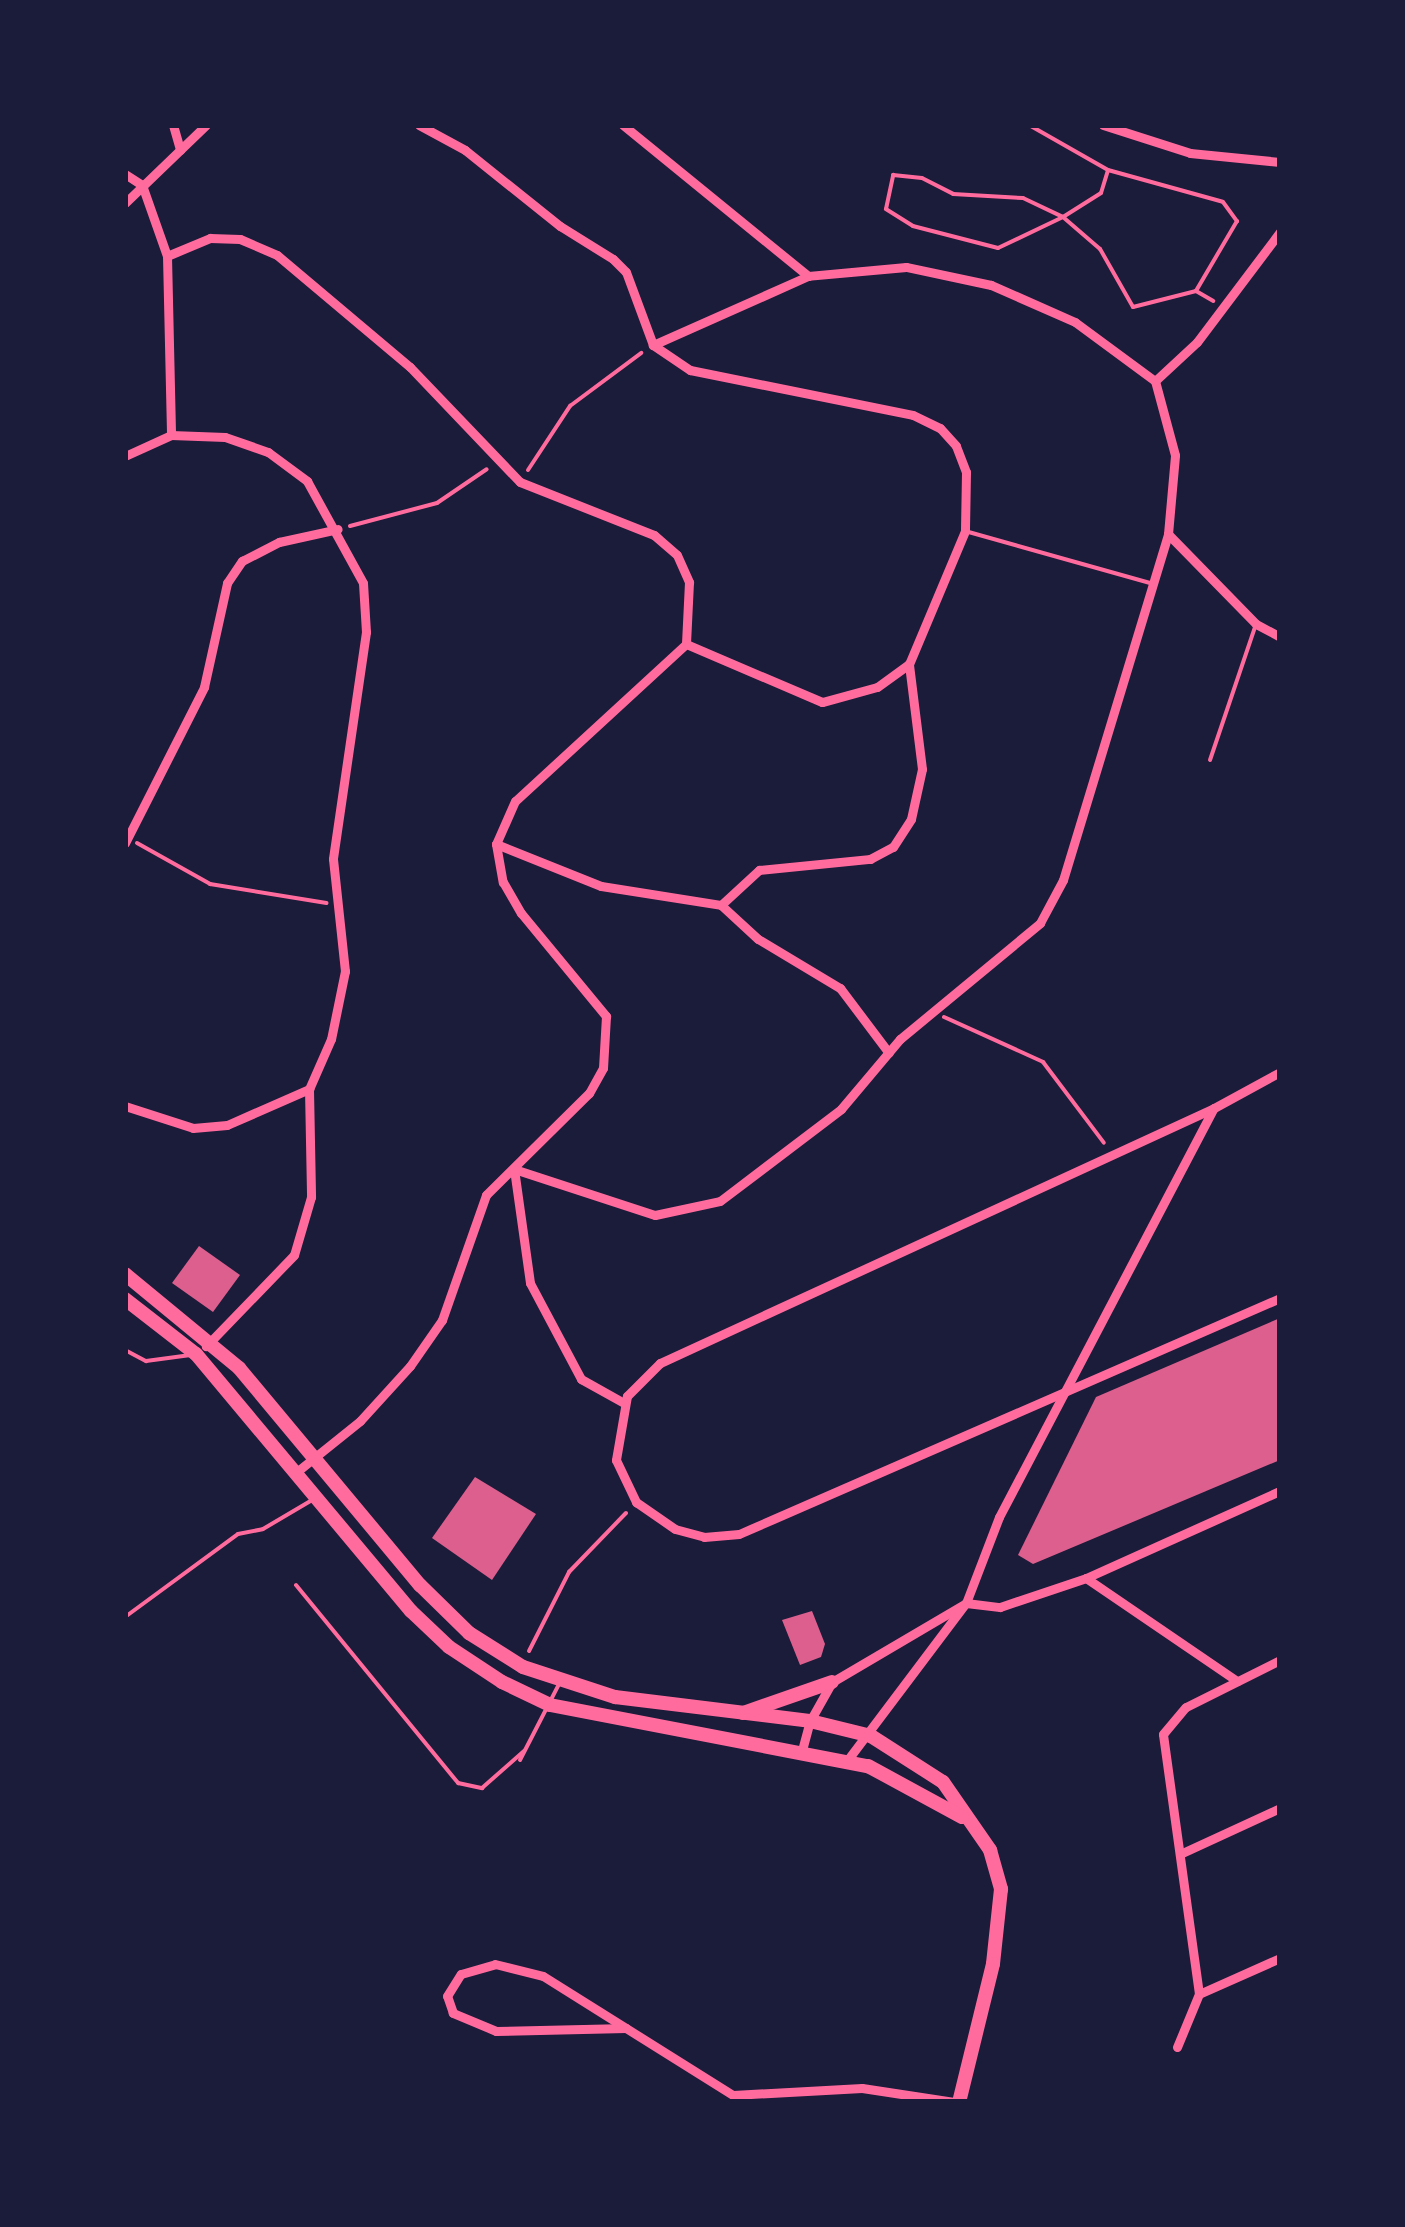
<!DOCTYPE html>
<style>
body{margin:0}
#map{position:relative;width:1405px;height:2227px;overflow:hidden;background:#1b1b3a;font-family:"Sofia Sans Condensed",sans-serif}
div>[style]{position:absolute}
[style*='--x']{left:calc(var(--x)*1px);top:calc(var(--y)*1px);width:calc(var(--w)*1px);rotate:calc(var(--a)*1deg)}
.building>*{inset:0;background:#dd5f8e}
.path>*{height:4px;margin:-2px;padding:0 2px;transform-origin:2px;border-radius:2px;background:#ff6b9d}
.service>*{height:4px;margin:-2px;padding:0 2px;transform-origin:2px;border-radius:2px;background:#ff6b9d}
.minor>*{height:9px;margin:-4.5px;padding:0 4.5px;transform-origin:4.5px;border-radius:4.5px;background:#ff6b9d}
.primary>*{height:14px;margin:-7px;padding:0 7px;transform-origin:7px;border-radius:7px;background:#ff6b9d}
span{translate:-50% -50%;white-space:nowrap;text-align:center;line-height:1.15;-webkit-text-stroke:10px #1b1b3a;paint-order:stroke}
.frame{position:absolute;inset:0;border:128px solid #1b1b3a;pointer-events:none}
</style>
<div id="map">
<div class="building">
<div style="clip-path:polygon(199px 1246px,240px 1275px,213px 1312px,172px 1283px)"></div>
<div style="clip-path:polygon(1280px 1318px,1280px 1460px,1033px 1564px,1018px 1555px,1096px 1397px)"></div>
<div style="clip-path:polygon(475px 1477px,536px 1514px,492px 1580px,432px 1538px)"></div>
<div style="clip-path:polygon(812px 1611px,825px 1644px,821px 1657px,800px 1665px,782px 1620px)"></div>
</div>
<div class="path">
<div style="--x:1029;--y:125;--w:91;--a:29.7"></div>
<div style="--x:1108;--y:170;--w:119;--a:15.5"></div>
<div style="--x:1223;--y:202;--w:24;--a:54"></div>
<div style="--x:1237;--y:221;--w:81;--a:120.4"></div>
<div style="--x:1196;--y:291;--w:65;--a:165.7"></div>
<div style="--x:1133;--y:307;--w:67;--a:-119.6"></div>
<div style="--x:1100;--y:249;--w:49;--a:-139.1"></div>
<div style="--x:1063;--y:217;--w:45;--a:-32.3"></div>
<div style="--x:1101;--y:193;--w:24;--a:-73"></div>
<div style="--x:893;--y:175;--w:29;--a:6"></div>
<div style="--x:922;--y:178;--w:35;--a:27"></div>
<div style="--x:953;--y:194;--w:70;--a:3.3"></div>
<div style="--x:1023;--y:198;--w:44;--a:25.4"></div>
<div style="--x:1063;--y:217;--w:72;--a:154.5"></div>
<div style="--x:998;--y:248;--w:88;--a:-165.5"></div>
<div style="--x:913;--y:226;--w:32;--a:-148"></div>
<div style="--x:886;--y:209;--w:35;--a:-78"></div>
<div style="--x:1196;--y:291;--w:20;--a:30"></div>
<div style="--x:528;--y:470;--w:77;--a:-56.7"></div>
<div style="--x:570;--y:406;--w:89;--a:-36.7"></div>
<div style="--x:350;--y:526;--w:90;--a:-14.8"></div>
<div style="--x:437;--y:503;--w:60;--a:-34.2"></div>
<div style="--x:137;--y:843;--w:84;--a:29.3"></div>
<div style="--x:210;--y:884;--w:118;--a:9.3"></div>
<div style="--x:944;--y:1017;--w:109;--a:24.4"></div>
<div style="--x:1043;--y:1062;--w:101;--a:53"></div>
<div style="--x:529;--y:1651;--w:89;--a:-63.1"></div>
<div style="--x:569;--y:1572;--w:82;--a:-46"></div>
</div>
<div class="service">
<div style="--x:965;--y:531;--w:195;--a:15.7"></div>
<div style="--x:1210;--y:760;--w:144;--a:-71.3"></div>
<div style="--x:125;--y:1350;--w:24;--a:28"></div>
<div style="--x:146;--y:1361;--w:45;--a:-7.6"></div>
<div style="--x:296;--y:1585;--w:256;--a:50.7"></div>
<div style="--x:458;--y:1783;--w:25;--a:12"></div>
<div style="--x:482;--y:1788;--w:56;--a:-41.4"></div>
<div style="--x:125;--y:1617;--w:140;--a:-36.3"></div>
<div style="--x:238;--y:1534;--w:25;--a:-11"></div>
<div style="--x:263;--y:1529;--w:59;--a:-30.5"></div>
<div style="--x:520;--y:1760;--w:85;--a:-62.8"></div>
</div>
<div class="minor">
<div style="--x:173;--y:125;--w:26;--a:74"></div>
<div style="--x:419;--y:125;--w:52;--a:28.5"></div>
<div style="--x:465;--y:150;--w:122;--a:38.7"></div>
<div style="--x:560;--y:226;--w:62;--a:31.9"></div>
<div style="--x:613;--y:259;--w:18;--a:45"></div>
<div style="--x:626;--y:272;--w:78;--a:69.7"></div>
<div style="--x:653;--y:345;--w:45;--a:34"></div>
<div style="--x:690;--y:370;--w:227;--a:11.4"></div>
<div style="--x:913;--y:415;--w:30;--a:26"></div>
<div style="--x:940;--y:428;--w:24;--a:48"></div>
<div style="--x:956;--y:446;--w:28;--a:69"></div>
<div style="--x:966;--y:472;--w:59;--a:91"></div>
<div style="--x:965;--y:531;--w:144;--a:112.8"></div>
<div style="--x:909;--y:664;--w:39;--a:144"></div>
<div style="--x:877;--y:687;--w:57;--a:164.7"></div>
<div style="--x:822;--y:702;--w:148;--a:-156.9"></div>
<div style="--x:623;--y:125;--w:239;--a:39.2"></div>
<div style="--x:1103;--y:125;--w:91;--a:17.8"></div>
<div style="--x:1190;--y:153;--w:90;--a:5.7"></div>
<div style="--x:125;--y:174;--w:20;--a:33"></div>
<div style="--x:142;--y:185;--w:75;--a:70.6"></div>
<div style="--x:167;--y:256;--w:179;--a:88.7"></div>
<div style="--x:125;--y:203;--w:112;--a:-43.9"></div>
<div style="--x:167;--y:256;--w:47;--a:-22.7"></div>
<div style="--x:210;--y:238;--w:30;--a:2"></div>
<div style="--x:240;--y:239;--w:40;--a:23.4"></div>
<div style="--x:277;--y:255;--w:174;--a:40.1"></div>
<div style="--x:410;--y:367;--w:159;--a:46.3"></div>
<div style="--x:520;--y:482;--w:144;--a:21.6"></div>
<div style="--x:654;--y:535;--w:30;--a:41"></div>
<div style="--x:677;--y:555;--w:30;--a:66"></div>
<div style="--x:689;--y:582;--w:62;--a:92.8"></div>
<div style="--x:686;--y:644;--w:232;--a:137.4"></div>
<div style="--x:515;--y:801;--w:47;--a:113.8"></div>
<div style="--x:496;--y:844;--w:39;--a:80"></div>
<div style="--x:503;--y:882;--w:36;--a:60"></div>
<div style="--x:521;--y:913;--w:134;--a:50.5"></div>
<div style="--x:606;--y:1016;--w:52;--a:93.3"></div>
<div style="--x:603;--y:1068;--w:29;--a:119"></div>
<div style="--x:589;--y:1093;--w:145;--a:135.3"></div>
<div style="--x:486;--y:1195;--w:133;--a:109.4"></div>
<div style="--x:442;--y:1320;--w:56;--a:124.8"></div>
<div style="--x:410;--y:1366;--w:74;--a:132.3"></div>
<div style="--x:360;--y:1421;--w:83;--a:141.3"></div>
<div style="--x:1155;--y:381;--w:57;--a:-42.9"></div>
<div style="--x:1197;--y:342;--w:138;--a:-53"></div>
<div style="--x:125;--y:456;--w:51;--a:-24.5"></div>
<div style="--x:171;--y:435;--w:54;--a:2.1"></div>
<div style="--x:225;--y:437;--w:46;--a:19.2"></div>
<div style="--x:268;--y:452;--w:49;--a:36.6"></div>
<div style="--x:307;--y:481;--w:116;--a:61.2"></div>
<div style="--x:363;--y:583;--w:49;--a:86.5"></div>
<div style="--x:366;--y:632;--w:229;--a:98.3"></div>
<div style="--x:333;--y:859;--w:113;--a:83.9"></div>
<div style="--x:345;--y:971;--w:69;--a:101.6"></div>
<div style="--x:331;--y:1039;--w:55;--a:113.7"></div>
<div style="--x:309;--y:1089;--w:108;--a:88.9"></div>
<div style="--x:311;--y:1197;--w:60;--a:106.3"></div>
<div style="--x:294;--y:1255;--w:127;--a:134"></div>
<div style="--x:1168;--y:534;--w:126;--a:45.6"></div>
<div style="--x:1256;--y:624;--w:27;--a:28"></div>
<div style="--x:125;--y:843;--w:175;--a:-63.1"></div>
<div style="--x:204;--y:687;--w:107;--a:-77.5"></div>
<div style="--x:227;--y:583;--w:27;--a:-56"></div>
<div style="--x:242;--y:561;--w:42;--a:-27.2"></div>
<div style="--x:279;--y:542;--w:60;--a:-12.4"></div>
<div style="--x:496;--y:844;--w:113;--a:21.8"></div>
<div style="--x:601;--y:886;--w:121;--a:9"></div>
<div style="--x:721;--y:905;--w:52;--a:-42.6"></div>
<div style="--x:759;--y:870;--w:112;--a:-5.7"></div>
<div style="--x:870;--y:859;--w:26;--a:-28"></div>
<div style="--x:893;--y:847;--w:33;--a:-57"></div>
<div style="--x:911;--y:819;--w:51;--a:-77.6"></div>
<div style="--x:922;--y:769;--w:106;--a:-97.1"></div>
<div style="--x:721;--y:905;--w:50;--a:42.6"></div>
<div style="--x:758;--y:939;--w:96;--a:30.9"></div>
<div style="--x:840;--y:988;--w:81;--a:53"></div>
<div style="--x:125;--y:1106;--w:71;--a:17.9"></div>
<div style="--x:193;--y:1128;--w:34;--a:-5"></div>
<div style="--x:227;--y:1125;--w:90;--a:-23.7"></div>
<div style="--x:1214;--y:1108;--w:610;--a:155.28"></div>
<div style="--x:660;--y:1363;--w:47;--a:135"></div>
<div style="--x:627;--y:1396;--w:65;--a:99.8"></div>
<div style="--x:616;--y:1460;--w:47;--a:64.5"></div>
<div style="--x:636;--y:1502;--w:47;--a:34.7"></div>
<div style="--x:675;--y:1529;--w:30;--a:15"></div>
<div style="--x:704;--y:1537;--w:35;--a:-5"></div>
<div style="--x:739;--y:1534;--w:590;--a:-23.57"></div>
<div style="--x:514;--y:1169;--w:148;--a:18.1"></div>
<div style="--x:655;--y:1215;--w:66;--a:-12.2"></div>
<div style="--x:720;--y:1201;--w:152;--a:-37.2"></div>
<div style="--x:841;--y:1109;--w:92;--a:-49.9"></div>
<div style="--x:900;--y:1039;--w:182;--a:-39.6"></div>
<div style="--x:1040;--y:923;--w:49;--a:-61.9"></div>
<div style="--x:1063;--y:880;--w:362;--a:-73.1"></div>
<div style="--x:1168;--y:534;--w:79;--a:-84.9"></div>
<div style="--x:1175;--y:455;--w:77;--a:-105.1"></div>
<div style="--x:1155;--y:381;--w:99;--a:-143.6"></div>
<div style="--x:1075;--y:322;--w:92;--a:-156.2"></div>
<div style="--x:991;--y:285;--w:87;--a:-168"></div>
<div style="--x:906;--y:267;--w:98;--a:174.8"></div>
<div style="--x:808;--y:276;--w:170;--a:156"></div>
<div style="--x:514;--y:1169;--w:115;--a:82"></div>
<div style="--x:530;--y:1283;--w:109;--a:62"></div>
<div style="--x:581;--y:1379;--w:49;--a:29.2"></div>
<div style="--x:1086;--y:1578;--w:183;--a:34.3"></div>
<div style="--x:801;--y:1754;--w:34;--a:-75"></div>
<div style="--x:810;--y:1721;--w:45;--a:-60.6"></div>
<div style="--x:832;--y:1682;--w:156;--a:-30.5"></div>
<div style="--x:966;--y:1603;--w:34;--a:7"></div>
<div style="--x:1000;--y:1607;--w:91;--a:-18.6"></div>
<div style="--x:1086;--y:1578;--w:213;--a:-24.2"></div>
<div style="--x:846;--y:1762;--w:199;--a:-53"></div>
<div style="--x:966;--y:1603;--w:92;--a:-69"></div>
<div style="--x:999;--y:1517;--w:462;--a:-62.3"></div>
<div style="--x:1214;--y:1108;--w:75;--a:-28.6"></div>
<div style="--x:1180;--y:1854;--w:110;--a:-24.7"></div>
<div style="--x:1199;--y:1994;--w:89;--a:-24"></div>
<div style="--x:626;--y:2028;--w:130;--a:178.7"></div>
<div style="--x:496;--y:2031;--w:47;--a:-157.3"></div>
<div style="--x:453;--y:2013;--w:18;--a:-109"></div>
<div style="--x:447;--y:1996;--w:26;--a:-58"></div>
<div style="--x:461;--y:1974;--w:35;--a:-16"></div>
<div style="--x:495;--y:1964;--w:49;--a:14"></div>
<div style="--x:543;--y:1976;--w:224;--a:32.1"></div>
<div style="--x:733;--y:2095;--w:129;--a:-3.1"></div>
<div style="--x:862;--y:2088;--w:93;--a:8.7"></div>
<div style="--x:1177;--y:2047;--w:57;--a:-67.5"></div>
<div style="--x:1199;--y:1994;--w:262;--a:-97.9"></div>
<div style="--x:1163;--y:1734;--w:35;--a:-50"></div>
<div style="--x:1186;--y:1707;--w:105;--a:-26.6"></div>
</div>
<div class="primary">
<div style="--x:125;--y:1274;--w:148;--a:39.5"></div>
<div style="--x:239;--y:1368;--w:283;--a:50.2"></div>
<div style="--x:420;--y:1585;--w:69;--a:44.4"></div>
<div style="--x:469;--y:1633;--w:64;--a:32.2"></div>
<div style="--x:523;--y:1667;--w:97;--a:18.1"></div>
<div style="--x:615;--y:1697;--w:196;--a:7"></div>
<div style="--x:810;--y:1721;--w:63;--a:13.8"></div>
<div style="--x:871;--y:1736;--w:85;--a:32.6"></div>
<div style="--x:943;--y:1782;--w:83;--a:55.3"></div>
<div style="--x:990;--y:1850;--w:41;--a:74.2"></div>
<div style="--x:1001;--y:1889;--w:75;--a:96.1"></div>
<div style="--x:993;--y:1964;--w:142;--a:103.8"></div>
<div style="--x:125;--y:1299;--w:90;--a:37.8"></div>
<div style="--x:196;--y:1354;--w:335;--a:50.1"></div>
<div style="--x:411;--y:1611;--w:52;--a:43.5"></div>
<div style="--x:449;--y:1647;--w:64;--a:33.4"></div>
<div style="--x:502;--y:1682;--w:53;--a:25.6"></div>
<div style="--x:550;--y:1705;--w:324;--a:10.9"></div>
<div style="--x:868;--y:1766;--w:107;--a:28.5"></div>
<div style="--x:743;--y:1713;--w:94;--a:-19.2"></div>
</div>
<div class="frame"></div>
</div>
